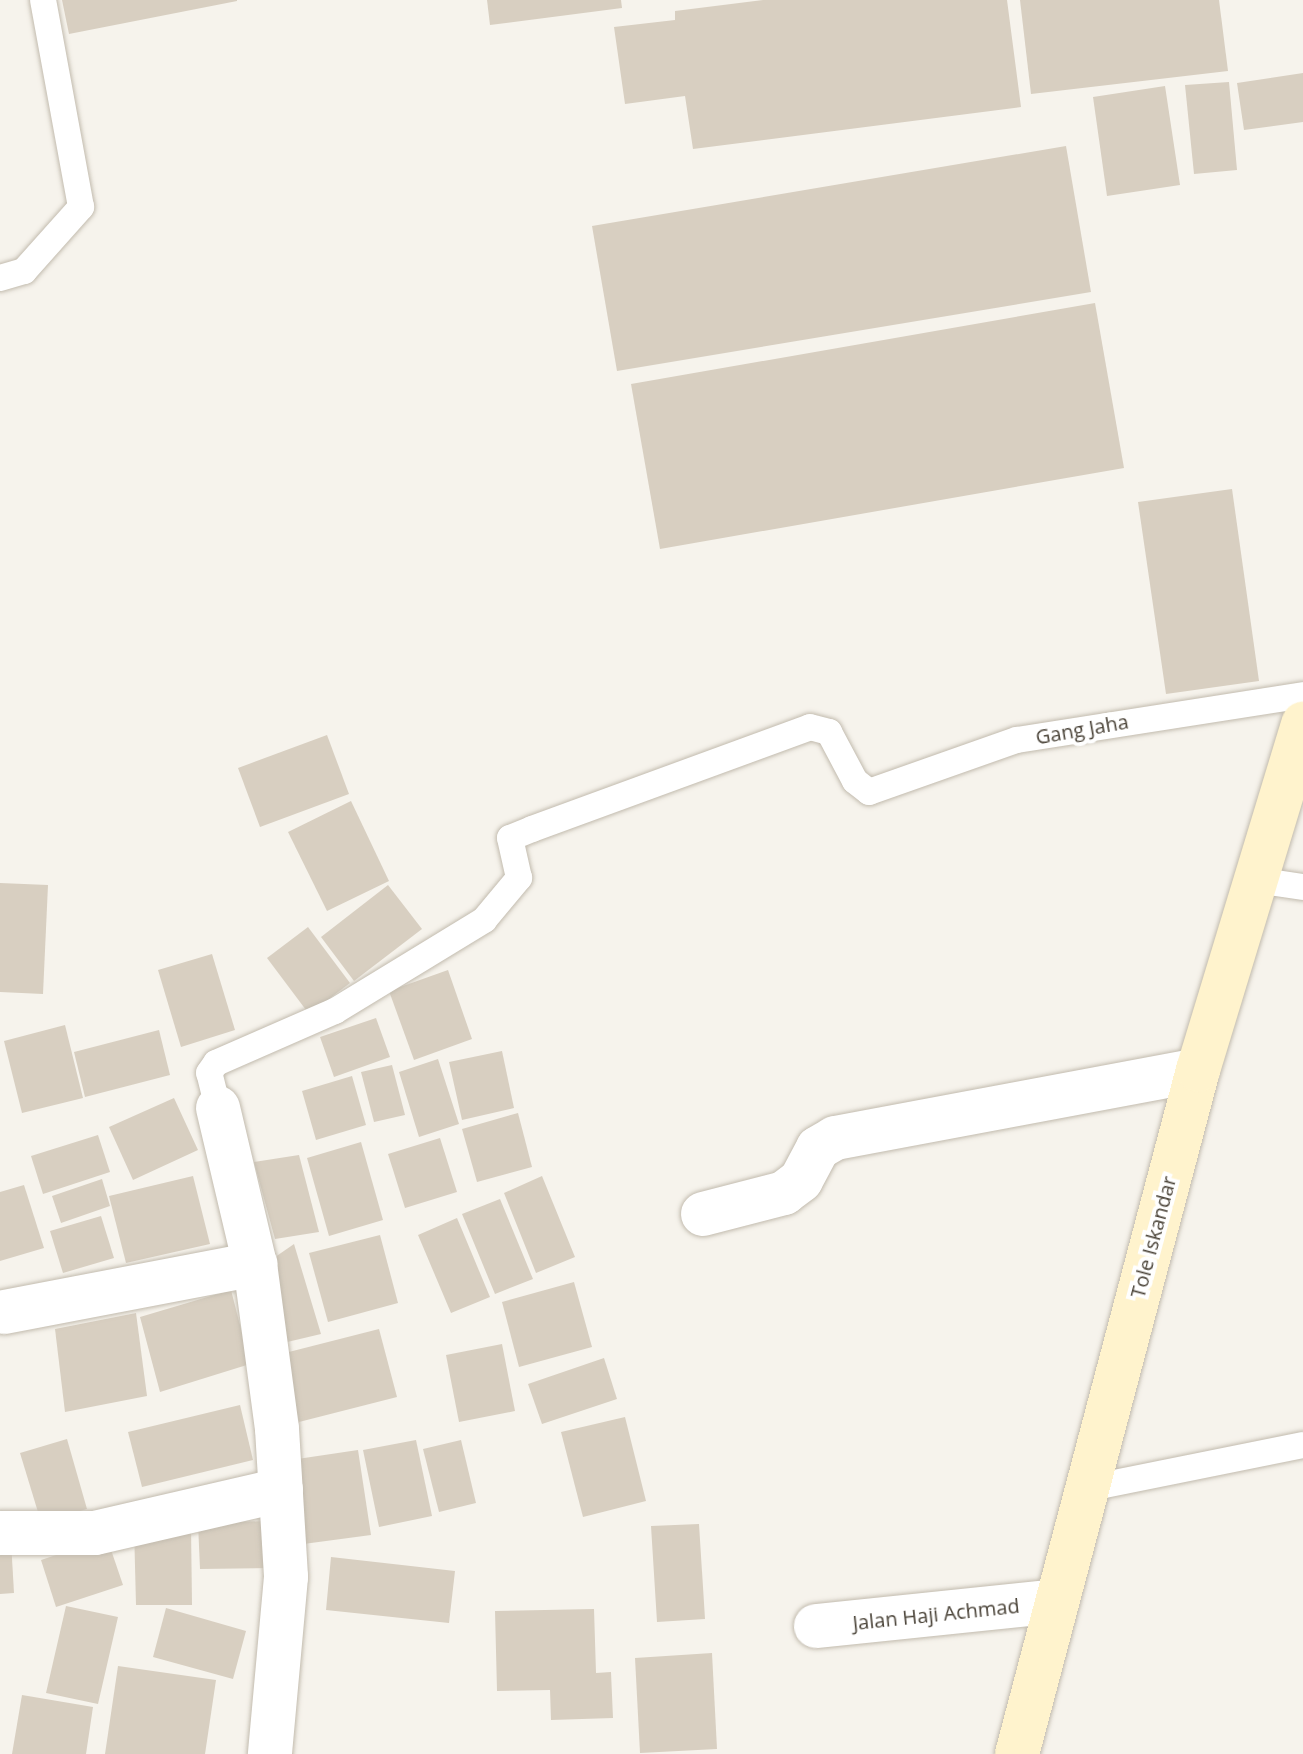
<!DOCTYPE html>
<style>
body{margin:0}
#map{position:relative;width:1303px;height:1754px;overflow:hidden;background:#f6f3ec;font-family:"Open Sans",sans-serif}
div>[style]{position:absolute}
[style*='--x']{left:calc(var(--x)*1px);top:calc(var(--y)*1px);width:calc(var(--w)*1px);rotate:calc(var(--a)*1deg)}
.building>*{inset:0;background:#d8cfc1}
.roads{filter:drop-shadow(0 0 2px #c2bbae) drop-shadow(0 0 2px #c2bbae)}
.lane>*{height:26px;margin:-13px;padding:0 13px;transform-origin:13px;border-radius:13px;background:#fff}
.street>*{height:44px;margin:-22px;padding:0 22px;transform-origin:22px;border-radius:22px;background:#fff}
.secondary>*{height:44px;margin:-22px;padding:0 22px;transform-origin:22px;border-radius:22px;background:#fff3cd}
span{translate:-50% -50%;white-space:nowrap;text-align:center;line-height:1.15;-webkit-text-stroke:8px #fff;paint-order:stroke}
.street-label{font-size:20px;color:#4b4439}
</style>
<div id="map">
<div class="building">
<div style="clip-path:polygon(62px 0,237px 0,237px 1px,69px 34px)"></div>
<div style="clip-path:polygon(487px 0,621px 0,622px 8px,490px 25px)"></div>
<div style="clip-path:polygon(763px 0,1007px 0,1021px 107px,693px 149px,685px 96px,625px 104px,614px 27px,675px 20px,675px 11px)"></div>
<div style="clip-path:polygon(1020px 0,1219px 0,1228px 71px,1031px 94px)"></div>
<div style="clip-path:polygon(1303px 73px,1303px 122px,1244px 130px,1237px 83px)"></div>
<div style="clip-path:polygon(1229px 82px,1237px 170px,1194px 174px,1185px 85px)"></div>
<div style="clip-path:polygon(1165px 86px,1180px 185px,1107px 196px,1093px 97px)"></div>
<div style="clip-path:polygon(1066px 146px,1091px 292px,617px 371px,592px 226px)"></div>
<div style="clip-path:polygon(1095px 303px,1124px 468px,660px 549px,631px 384px)"></div>
<div style="clip-path:polygon(1232px 489px,1259px 681px,1166px 694px,1138px 502px)"></div>
<div style="clip-path:polygon(327px 735px,349px 794px,260px 827px,238px 768px)"></div>
<div style="clip-path:polygon(351px 801px,389px 881px,327px 911px,288px 832px)"></div>
<div style="clip-path:polygon(0 883px,48px 885px,43px 994px,0 992px)"></div>
<div style="clip-path:polygon(388px 885px,422px 929px,354px 981px,321px 937px)"></div>
<div style="clip-path:polygon(308px 927px,350px 983px,309px 1014px,267px 958px)"></div>
<div style="clip-path:polygon(212px 954px,235px 1030px,181px 1047px,158px 970px)"></div>
<div style="clip-path:polygon(448px 970px,472px 1039px,414px 1060px,389px 991px)"></div>
<div style="clip-path:polygon(376px 1018px,390px 1057px,334px 1077px,320px 1037px)"></div>
<div style="clip-path:polygon(65px 1025px,83px 1098px,22px 1113px,4px 1041px)"></div>
<div style="clip-path:polygon(159px 1030px,170px 1075px,85px 1097px,74px 1052px)"></div>
<div style="clip-path:polygon(502px 1051px,514px 1108px,462px 1120px,449px 1062px)"></div>
<div style="clip-path:polygon(438px 1059px,459px 1124px,419px 1137px,399px 1072px)"></div>
<div style="clip-path:polygon(392px 1065px,405px 1115px,374px 1122px,361px 1072px)"></div>
<div style="clip-path:polygon(352px 1076px,366px 1125px,316px 1140px,302px 1091px)"></div>
<div style="clip-path:polygon(174px 1098px,198px 1150px,133px 1180px,109px 1127px)"></div>
<div style="clip-path:polygon(518px 1113px,532px 1167px,477px 1182px,462px 1129px)"></div>
<div style="clip-path:polygon(98px 1135px,110px 1172px,43px 1194px,31px 1156px)"></div>
<div style="clip-path:polygon(440px 1138px,457px 1192px,405px 1208px,388px 1154px)"></div>
<div style="clip-path:polygon(361px 1142px,383px 1220px,329px 1236px,307px 1158px)"></div>
<div style="clip-path:polygon(299px 1155px,319px 1232px,275px 1239px,254px 1162px)"></div>
<div style="clip-path:polygon(193px 1176px,210px 1244px,126px 1263px,109px 1196px)"></div>
<div style="clip-path:polygon(542px 1176px,575px 1257px,536px 1273px,504px 1193px)"></div>
<div style="clip-path:polygon(102px 1179px,110px 1206px,61px 1223px,52px 1196px)"></div>
<div style="clip-path:polygon(24px 1185px,44px 1248px,0 1261px,0 1192px)"></div>
<div style="clip-path:polygon(500px 1199px,533px 1279px,495px 1294px,462px 1214px)"></div>
<div style="clip-path:polygon(101px 1216px,114px 1258px,63px 1273px,50px 1231px)"></div>
<div style="clip-path:polygon(457px 1218px,490px 1297px,451px 1313px,418px 1235px)"></div>
<div style="clip-path:polygon(380px 1235px,398px 1303px,328px 1322px,309px 1253px)"></div>
<div style="clip-path:polygon(294px 1244px,321px 1334px,283px 1343px,268px 1262px)"></div>
<div style="clip-path:polygon(574px 1282px,592px 1347px,519px 1367px,502px 1302px)"></div>
<div style="clip-path:polygon(231px 1290px,250px 1364px,160px 1392px,140px 1317px)"></div>
<div style="clip-path:polygon(136px 1313px,147px 1396px,65px 1412px,55px 1329px)"></div>
<div style="clip-path:polygon(379px 1329px,397px 1397px,299px 1422px,281px 1354px)"></div>
<div style="clip-path:polygon(502px 1344px,515px 1411px,459px 1422px,446px 1355px)"></div>
<div style="clip-path:polygon(604px 1358px,617px 1399px,542px 1424px,528px 1384px)"></div>
<div style="clip-path:polygon(240px 1405px,253px 1460px,142px 1487px,128px 1432px)"></div>
<div style="clip-path:polygon(625px 1417px,646px 1501px,583px 1517px,561px 1432px)"></div>
<div style="clip-path:polygon(67px 1439px,87px 1509px,41px 1522px,20px 1453px)"></div>
<div style="clip-path:polygon(416px 1440px,432px 1516px,379px 1527px,363px 1450px)"></div>
<div style="clip-path:polygon(461px 1440px,476px 1503px,439px 1512px,423px 1449px)"></div>
<div style="clip-path:polygon(358px 1450px,371px 1535px,296px 1545px,284px 1461px)"></div>
<div style="clip-path:polygon(267px 1521px,269px 1568px,200px 1569px,198px 1523px)"></div>
<div style="clip-path:polygon(699px 1524px,705px 1619px,657px 1622px,651px 1526px)"></div>
<div style="clip-path:polygon(191px 1526px,192px 1605px,136px 1605px,134px 1527px)"></div>
<div style="clip-path:polygon(107px 1538px,123px 1585px,56px 1607px,41px 1560px)"></div>
<div style="clip-path:polygon(11px 1541px,14px 1593px,0 1594px,0 1542px)"></div>
<div style="clip-path:polygon(331px 1557px,455px 1571px,449px 1623px,326px 1610px)"></div>
<div style="clip-path:polygon(66px 1606px,118px 1617px,98px 1704px,46px 1693px)"></div>
<div style="clip-path:polygon(166px 1608px,246px 1631px,233px 1679px,153px 1657px)"></div>
<div style="clip-path:polygon(594px 1609px,596px 1673px,611px 1672px,613px 1718px,551px 1720px,550px 1690px,497px 1691px,495px 1611px)"></div>
<div style="clip-path:polygon(712px 1653px,717px 1749px,640px 1753px,635px 1658px)"></div>
<div style="clip-path:polygon(118px 1666px,216px 1680px,205px 1754px,105px 1754px)"></div>
<div style="clip-path:polygon(22px 1695px,93px 1707px,86px 1754px,12px 1754px)"></div>
</div>
<div class="roads">
<div class="lane">
<div style="--x:0;--y:278;--w:25;--a:-16"></div>
<div style="--x:24;--y:271;--w:86;--a:-48.3"></div>
<div style="--x:81;--y:207;--w:210;--a:-100.4"></div>
<div style="--x:1256;--y:880;--w:48;--a:8.5"></div>
<div style="--x:218;--y:1108;--w:36;--a:-104"></div>
<div style="--x:209;--y:1073;--w:12;--a:-55"></div>
<div style="--x:216;--y:1063;--w:130;--a:-23.6"></div>
<div style="--x:335;--y:1011;--w:175;--a:-31.4"></div>
<div style="--x:484;--y:920;--w:55;--a:-50.2"></div>
<div style="--x:519;--y:878;--w:41;--a:-102.7"></div>
<div style="--x:510;--y:838;--w:24;--a:-22"></div>
<div style="--x:532;--y:829;--w:296;--a:-20.1"></div>
<div style="--x:810;--y:727;--w:20;--a:15"></div>
<div style="--x:829;--y:732;--w:55;--a:62"></div>
<div style="--x:855;--y:781;--w:18;--a:38"></div>
<div style="--x:869;--y:792;--w:157;--a:-19.4"></div>
<div style="--x:1017;--y:740;--w:290;--a:-8.9"></div>
<div style="--x:1085;--y:1489;--w:222;--a:-11.4"></div>
</div>
<div class="street">
<div style="--x:218;--y:1108;--w:160;--a:76.7"></div>
<div style="--x:255;--y:1264;--w:166;--a:82.4"></div>
<div style="--x:277;--y:1429;--w:148;--a:86.5"></div>
<div style="--x:286;--y:1577;--w:178;--a:95.2"></div>
<div style="--x:703;--y:1214;--w:84;--a:-14.5"></div>
<div style="--x:784;--y:1193;--w:21;--a:-37"></div>
<div style="--x:801;--y:1180;--w:36;--a:-62"></div>
<div style="--x:818;--y:1148;--w:20;--a:-30"></div>
<div style="--x:835;--y:1138;--w:369;--a:-10.6"></div>
<div style="--x:4;--y:1312;--w:256;--a:-10.8"></div>
<div style="--x:0;--y:1533;--w:95;--a:0"></div>
<div style="--x:95;--y:1533;--w:191;--a:-13"></div>
<div style="--x:816;--y:1626;--w:242;--a:-5.9"></div>
</div>
<div class="secondary">
<div style="--x:1017;--y:1754;--w:708;--a:-75.18"></div>
<div style="--x:1198;--y:1070;--w:362;--a:-73.1"></div>
</div>
</div>
<div class="street-label">
<span style="left:1082px;top:729px;rotate:-10deg">Gang Jaha</span>
<span style="left:1153px;top:1237px;rotate:-75deg">Tole Iskandar</span>
<span style="left:936px;top:1614px;rotate:-6deg">Jalan Haji Achmad</span>
</div>
</div>
